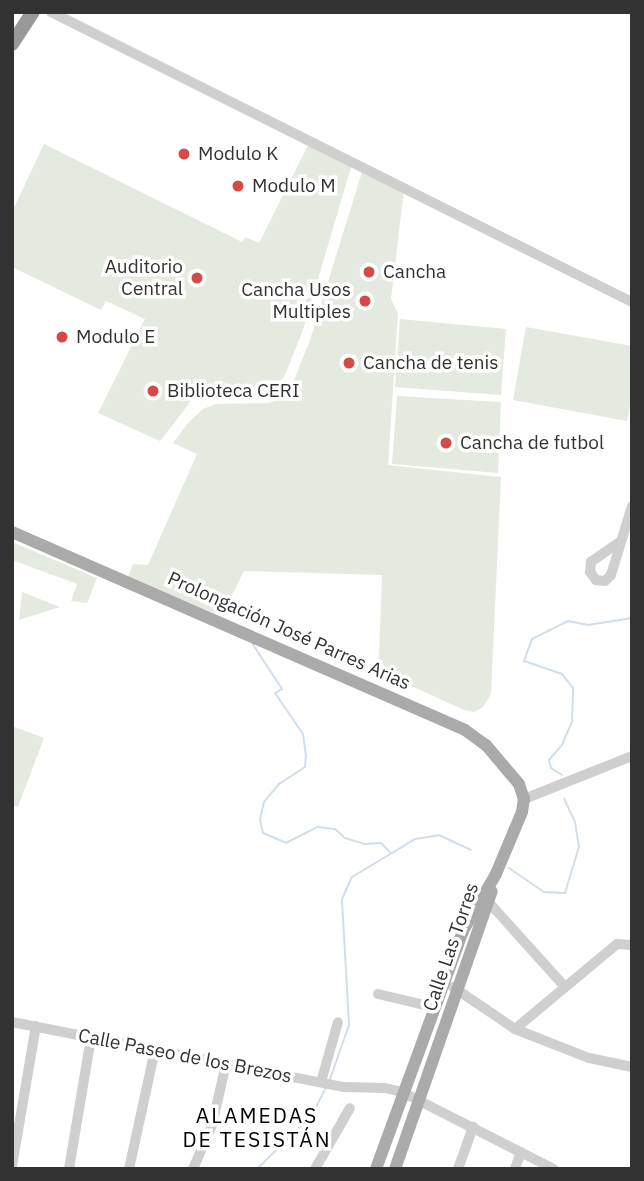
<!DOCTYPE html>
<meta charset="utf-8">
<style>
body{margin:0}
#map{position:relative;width:644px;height:1181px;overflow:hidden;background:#fff;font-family:"IBM Plex Sans",sans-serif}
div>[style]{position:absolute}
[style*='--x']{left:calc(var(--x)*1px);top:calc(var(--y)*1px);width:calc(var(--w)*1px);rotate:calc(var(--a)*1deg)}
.green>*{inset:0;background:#e4eadf}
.stream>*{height:2px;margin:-1px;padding:0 1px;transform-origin:1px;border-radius:1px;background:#d1deea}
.minor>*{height:10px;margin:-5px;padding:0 5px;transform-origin:5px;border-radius:5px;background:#cfcfcf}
.major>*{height:12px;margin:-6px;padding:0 6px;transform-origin:6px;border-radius:6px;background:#aaa}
.highway>*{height:14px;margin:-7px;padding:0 7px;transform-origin:7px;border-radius:7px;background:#999}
.dots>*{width:19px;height:19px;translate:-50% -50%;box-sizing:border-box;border:4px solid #fff;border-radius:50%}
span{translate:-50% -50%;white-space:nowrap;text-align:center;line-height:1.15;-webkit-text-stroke:7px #fff;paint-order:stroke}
.poi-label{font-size:19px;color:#323232}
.left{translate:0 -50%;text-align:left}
.right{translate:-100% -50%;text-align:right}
.street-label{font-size:19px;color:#323232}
.neighbourhood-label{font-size:21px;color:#000;letter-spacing:2px}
.frame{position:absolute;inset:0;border:14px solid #323232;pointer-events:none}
</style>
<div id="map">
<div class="green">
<div style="clip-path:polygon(309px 143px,352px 164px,303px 330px,285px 375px,273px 392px,211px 394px,202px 379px,188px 405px,160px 441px,98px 413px,145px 319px,106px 301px,101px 310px,12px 267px,12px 212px,44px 144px,242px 242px,245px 237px,259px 243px)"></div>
<div style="clip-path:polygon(362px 172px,404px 190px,391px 299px,398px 314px,388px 465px,501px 477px,491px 694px,483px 707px,474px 712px,464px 710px,392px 677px,391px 686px,378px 681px,382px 575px,244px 571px,228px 603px,214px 613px,128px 577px,133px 564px,148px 565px,197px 454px,173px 443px,188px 423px,203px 409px,216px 404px,269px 403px,279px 400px,291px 388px,310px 340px)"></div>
<div style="clip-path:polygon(400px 319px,506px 329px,501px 395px,395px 387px)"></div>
<div style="clip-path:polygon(526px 327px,632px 346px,632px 394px,627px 421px,513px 400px)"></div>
<div style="clip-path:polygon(397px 396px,501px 402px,498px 473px,392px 464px)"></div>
<div style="clip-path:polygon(12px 542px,97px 578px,87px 603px,71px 601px,77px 584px,12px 560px)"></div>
<div style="clip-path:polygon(22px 592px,60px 607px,19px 620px)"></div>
<div style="clip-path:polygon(12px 726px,44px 738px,18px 807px,12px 805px)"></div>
</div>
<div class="stream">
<div style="--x:252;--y:643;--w:55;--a:56.9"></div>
<div style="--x:282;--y:689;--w:8;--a:150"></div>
<div style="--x:275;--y:693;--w:50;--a:55.7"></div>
<div style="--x:303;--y:734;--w:21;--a:82"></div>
<div style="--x:306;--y:755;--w:12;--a:95"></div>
<div style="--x:305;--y:767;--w:31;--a:147"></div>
<div style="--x:279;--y:784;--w:23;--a:130"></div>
<div style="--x:264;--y:802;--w:18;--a:103"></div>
<div style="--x:260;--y:820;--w:13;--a:77"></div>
<div style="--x:263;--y:833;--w:25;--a:23"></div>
<div style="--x:286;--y:843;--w:36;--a:-27"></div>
<div style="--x:318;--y:827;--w:17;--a:7"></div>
<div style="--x:335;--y:829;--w:13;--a:42"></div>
<div style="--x:345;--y:838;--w:21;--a:17"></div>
<div style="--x:365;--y:844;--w:16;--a:-4"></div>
<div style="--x:381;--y:843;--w:13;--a:45"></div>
<div style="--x:562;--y:775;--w:13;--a:-148"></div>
<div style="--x:551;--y:768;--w:8;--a:-104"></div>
<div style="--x:549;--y:760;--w:20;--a:-49"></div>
<div style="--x:562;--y:745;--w:26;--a:-67"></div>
<div style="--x:572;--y:721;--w:33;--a:-88"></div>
<div style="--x:573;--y:688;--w:18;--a:-128"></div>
<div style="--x:562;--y:674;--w:40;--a:-161.1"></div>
<div style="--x:524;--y:661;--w:23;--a:-70"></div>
<div style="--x:532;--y:639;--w:40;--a:-26.6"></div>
<div style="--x:568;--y:621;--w:20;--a:11"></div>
<div style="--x:588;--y:625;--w:45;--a:-9"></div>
<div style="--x:509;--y:868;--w:42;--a:34.4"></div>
<div style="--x:544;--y:892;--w:21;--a:3"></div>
<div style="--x:565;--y:893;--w:48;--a:-73.1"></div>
<div style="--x:579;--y:847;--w:25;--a:-99"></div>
<div style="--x:575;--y:822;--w:26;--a:-115"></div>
<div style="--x:330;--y:1079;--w:57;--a:-70.6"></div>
<div style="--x:349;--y:1025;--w:126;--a:-93.2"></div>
<div style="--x:342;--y:899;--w:24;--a:-66"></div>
<div style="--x:352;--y:877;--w:74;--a:-31.1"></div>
<div style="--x:415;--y:839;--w:24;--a:-9"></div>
<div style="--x:439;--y:835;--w:35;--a:25"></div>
<div style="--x:257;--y:1169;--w:77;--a:-44.5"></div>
<div style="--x:312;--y:1115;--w:31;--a:-63"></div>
</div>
<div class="minor">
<div style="--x:51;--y:12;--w:649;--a:26.53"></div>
<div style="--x:618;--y:543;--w:33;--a:145"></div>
<div style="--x:591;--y:562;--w:10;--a:96"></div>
<div style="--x:590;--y:572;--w:10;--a:53"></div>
<div style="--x:596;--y:580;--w:9;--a:6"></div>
<div style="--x:605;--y:581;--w:8;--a:-45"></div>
<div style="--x:611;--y:575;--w:72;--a:-73.1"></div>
<div style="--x:524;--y:799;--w:116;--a:-21.7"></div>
<div style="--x:484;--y:897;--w:121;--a:48"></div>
<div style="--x:453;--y:987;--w:75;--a:34.1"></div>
<div style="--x:515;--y:1029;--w:79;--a:21.4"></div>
<div style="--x:589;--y:1058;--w:44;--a:11.8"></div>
<div style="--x:378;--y:994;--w:57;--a:13.3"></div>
<div style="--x:12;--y:1022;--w:337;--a:11.1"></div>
<div style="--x:343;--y:1087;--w:42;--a:1.4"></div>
<div style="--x:385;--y:1088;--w:17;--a:13"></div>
<div style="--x:402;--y:1092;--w:170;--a:26.9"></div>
<div style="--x:515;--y:1029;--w:133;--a:-39.8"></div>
<div style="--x:617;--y:944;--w:15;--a:4"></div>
<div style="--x:321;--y:1082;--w:62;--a:-74.2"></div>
<div style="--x:12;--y:1166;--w:142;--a:-80.3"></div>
<div style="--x:69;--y:1169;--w:134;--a:-80.5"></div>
<div style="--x:129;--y:1169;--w:122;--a:-77.7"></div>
<div style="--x:193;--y:1169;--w:48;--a:-66.6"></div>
<div style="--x:212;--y:1125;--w:63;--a:-77.1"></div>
<div style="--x:315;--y:1169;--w:70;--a:-60.2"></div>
<div style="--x:458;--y:1169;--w:45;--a:-70.3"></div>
<div style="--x:515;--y:1169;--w:18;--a:-71"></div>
</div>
<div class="major">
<div style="--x:12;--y:532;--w:494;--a:23.6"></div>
<div style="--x:465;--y:730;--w:26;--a:36"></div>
<div style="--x:486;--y:745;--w:51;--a:49.8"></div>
<div style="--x:519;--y:784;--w:16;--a:72"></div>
<div style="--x:524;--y:799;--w:13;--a:99"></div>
<div style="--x:522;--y:812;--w:67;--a:112.8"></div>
<div style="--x:496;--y:874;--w:66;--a:120.1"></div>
<div style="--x:463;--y:931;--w:253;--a:110.1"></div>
<div style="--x:395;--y:1169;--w:294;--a:-70.8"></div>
</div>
<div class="highway">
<div style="--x:12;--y:44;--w:38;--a:-57"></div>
</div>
<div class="dots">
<div style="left:184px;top:154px;background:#d54a48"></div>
<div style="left:238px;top:186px;background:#d54a48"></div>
<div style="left:369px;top:272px;background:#d54a48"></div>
<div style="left:197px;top:278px;background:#d54a48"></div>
<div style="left:365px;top:301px;background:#d54a48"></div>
<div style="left:62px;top:337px;background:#d54a48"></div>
<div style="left:349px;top:363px;background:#d54a48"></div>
<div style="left:153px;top:391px;background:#d54a48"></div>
<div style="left:446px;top:443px;background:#d54a48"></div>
</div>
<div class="poi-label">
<span class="left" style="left:198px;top:154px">Modulo K</span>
<span class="left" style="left:252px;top:186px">Modulo M</span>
<span class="right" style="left:183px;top:278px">Auditorio<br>Central</span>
<span class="left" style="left:383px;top:272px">Cancha</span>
<span class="right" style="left:351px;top:301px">Cancha Usos<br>Multiples</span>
<span class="left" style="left:76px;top:337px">Modulo E</span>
<span class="left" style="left:363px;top:363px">Cancha de tenis</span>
<span class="left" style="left:167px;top:391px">Biblioteca CERI</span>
<span class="left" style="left:460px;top:443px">Cancha de futbol</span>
</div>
<div class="street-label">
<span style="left:289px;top:631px;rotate:24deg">Prolongación José Parres Arias</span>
<span style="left:451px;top:947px;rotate:-71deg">Calle Las Torres</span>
<span style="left:185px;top:1056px;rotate:11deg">Calle Paseo de los Brezos</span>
</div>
<div class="neighbourhood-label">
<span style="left:257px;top:1127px">ALAMEDAS<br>DE TESISTÁN</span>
</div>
<div class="frame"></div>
</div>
